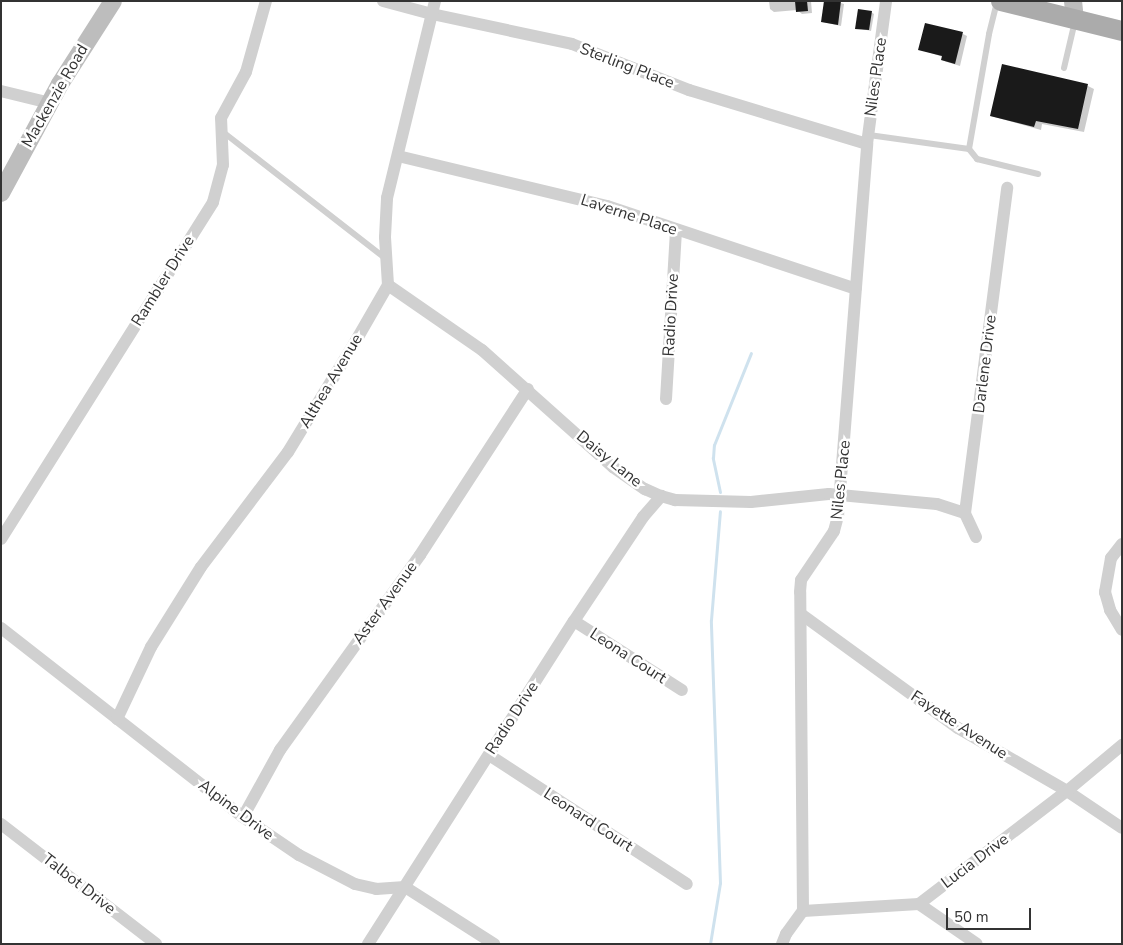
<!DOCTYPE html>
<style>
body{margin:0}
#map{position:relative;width:1123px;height:945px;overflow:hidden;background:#fff;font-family:"Nunito Sans",sans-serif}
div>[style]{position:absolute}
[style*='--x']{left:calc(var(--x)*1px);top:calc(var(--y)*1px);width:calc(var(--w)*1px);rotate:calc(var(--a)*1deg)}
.shadow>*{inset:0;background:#0003}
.stream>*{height:3px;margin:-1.5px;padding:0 1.5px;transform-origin:1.5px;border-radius:1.5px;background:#cfe2ee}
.building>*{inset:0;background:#1a1a1a}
.lane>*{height:6px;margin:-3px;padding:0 3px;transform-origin:3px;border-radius:3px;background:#d0d0d0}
.street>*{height:12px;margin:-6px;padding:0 6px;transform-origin:6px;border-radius:6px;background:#d0d0d0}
.secondary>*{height:18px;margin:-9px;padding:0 9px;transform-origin:9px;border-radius:9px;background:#bdbdbd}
.primary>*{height:20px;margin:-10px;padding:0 10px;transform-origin:10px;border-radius:10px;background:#ababab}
span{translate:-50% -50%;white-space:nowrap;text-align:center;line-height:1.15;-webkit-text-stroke:5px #fff;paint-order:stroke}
.street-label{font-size:16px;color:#333}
.frame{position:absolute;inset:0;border:2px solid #333;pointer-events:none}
.scale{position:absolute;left:946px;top:908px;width:85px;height:22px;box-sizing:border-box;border:2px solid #333;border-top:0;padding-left:6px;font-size:15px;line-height:18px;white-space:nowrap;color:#333;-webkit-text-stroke:4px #fff;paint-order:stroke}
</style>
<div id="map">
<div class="shadow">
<div style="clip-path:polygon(769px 1px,811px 1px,812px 13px,802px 14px,797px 10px,774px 12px,770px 9px)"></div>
<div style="clip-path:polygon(841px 3px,844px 4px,841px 26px,823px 22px)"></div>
<div style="clip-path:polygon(871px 12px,874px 14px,871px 31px,857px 28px)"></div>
<div style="clip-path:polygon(963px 34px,967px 36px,960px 66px,947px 62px,942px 60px,943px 57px,919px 49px)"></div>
<div style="clip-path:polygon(1088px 86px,1094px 89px,1084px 132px,1042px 124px,1041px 130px,991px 116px)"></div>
</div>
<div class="stream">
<div style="--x:720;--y:492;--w:35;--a:-102"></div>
<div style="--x:713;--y:458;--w:13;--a:-86"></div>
<div style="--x:714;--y:445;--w:99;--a:-68.1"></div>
<div style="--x:710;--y:944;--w:62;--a:-80.7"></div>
<div style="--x:720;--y:883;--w:263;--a:-92"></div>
<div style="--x:711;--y:620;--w:109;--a:-85.3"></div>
</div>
<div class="building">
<div style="clip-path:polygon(795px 1px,807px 1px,808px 11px,796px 12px)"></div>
<div style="clip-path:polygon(824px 1px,841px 1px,838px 25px,821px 22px)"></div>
<div style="clip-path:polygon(858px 9px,872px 11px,869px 30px,855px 29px)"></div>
<div style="clip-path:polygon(925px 23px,963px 32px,955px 64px,941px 60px,942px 56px,918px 50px)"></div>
<div style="clip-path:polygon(1002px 64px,1088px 84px,1078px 129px,1036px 121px,1034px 127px,990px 116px)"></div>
</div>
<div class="lane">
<div style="--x:1064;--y:68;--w:48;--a:-76.8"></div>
<div style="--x:223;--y:132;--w:205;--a:37.9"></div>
<div style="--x:869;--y:135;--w:101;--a:8"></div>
<div style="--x:969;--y:149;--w:117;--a:-80.1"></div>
<div style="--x:989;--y:34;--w:34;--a:-76"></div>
<div style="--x:969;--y:149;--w:13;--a:51"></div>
<div style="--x:977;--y:159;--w:63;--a:13.8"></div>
</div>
<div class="street">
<div style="--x:383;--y:1;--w:51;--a:14.9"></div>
<div style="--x:432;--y:14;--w:143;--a:12.1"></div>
<div style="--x:572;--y:44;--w:126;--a:21.5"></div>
<div style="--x:689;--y:90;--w:186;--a:16.9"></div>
<div style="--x:1;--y:91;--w:50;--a:13.8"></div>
<div style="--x:398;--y:156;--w:215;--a:13.5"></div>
<div style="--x:607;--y:206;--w:262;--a:18.4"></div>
<div style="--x:388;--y:285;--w:114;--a:34.7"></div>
<div style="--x:482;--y:350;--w:176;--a:41.8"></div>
<div style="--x:613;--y:467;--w:39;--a:35"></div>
<div style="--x:645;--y:489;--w:17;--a:24"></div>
<div style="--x:661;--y:496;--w:15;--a:16"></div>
<div style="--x:675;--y:500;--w:76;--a:1.5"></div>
<div style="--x:751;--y:502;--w:78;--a:-5.9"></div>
<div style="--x:829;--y:494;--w:108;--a:5.3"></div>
<div style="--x:937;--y:504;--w:29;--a:18"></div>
<div style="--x:666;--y:399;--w:169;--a:-86.6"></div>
<div style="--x:976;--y:537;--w:26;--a:-115"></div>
<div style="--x:965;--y:513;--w:328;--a:-82.6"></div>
<div style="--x:1;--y:539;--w:398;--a:-57.8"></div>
<div style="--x:213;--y:202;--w:38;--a:-75"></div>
<div style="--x:223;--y:165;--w:47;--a:-92.4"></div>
<div style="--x:221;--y:118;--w:52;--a:-61.5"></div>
<div style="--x:246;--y:72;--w:74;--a:-74.3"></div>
<div style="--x:1122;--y:544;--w:18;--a:128"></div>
<div style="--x:1111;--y:558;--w:35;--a:100"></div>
<div style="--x:1105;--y:592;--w:19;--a:74"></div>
<div style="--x:1110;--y:610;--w:23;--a:59"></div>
<div style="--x:801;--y:614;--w:194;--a:36"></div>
<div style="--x:958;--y:728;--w:126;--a:30"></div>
<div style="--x:1067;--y:791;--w:66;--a:33.9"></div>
<div style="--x:574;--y:621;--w:128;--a:32.6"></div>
<div style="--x:1;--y:628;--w:307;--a:38"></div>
<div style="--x:243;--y:817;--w:68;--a:34.2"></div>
<div style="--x:299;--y:855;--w:63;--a:27.4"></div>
<div style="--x:355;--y:884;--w:22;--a:13"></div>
<div style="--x:376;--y:889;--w:29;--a:-4"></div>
<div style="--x:405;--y:887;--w:106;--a:32.6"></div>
<div style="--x:117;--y:719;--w:80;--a:-64.7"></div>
<div style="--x:151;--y:647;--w:94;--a:-58"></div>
<div style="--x:201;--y:567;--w:144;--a:-52.9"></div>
<div style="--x:288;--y:452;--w:127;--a:-58.6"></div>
<div style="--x:354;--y:344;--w:68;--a:-60"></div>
<div style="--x:388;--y:285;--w:48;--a:-93.6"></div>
<div style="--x:385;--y:237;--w:39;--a:-87"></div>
<div style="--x:387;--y:198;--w:203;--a:-76.3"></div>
<div style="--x:489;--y:755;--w:236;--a:33.1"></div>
<div style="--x:243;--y:817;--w:77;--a:-61.1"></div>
<div style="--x:280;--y:750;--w:240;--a:-54.3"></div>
<div style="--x:420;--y:555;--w:198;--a:-57"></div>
<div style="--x:1;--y:824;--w:196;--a:37.7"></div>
<div style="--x:919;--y:904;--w:70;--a:34.6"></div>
<div style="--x:803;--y:911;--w:116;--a:-3.5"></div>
<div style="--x:919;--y:904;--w:186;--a:-37.4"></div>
<div style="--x:1067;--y:791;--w:72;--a:-39.9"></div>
<div style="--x:368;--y:944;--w:383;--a:-57.5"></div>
<div style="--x:574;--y:621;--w:125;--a:-56.4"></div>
<div style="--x:643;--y:517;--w:28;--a:-49"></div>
<div style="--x:782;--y:944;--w:11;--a:-68"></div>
<div style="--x:786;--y:934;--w:29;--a:-54"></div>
<div style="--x:803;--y:911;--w:319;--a:-90.5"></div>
<div style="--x:800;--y:592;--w:12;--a:-85"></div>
<div style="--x:801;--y:580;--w:59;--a:-56"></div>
<div style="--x:834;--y:531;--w:16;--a:-75"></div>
<div style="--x:838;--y:516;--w:373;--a:-85.5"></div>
<div style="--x:867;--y:144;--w:144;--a:-82.4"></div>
</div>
<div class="secondary">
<div style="--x:1073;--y:1;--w:19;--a:84"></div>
<div style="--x:1;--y:193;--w:124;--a:-61.6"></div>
<div style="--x:60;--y:84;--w:98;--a:-57.4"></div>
</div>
<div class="primary">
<div style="--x:1001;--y:1;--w:125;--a:13.9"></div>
</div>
<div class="street-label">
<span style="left:627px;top:66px;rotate:21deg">Sterling Place</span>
<span style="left:876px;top:77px;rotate:-82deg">Niles Place</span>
<span style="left:55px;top:96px;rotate:-60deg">Mackenzie Road</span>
<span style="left:629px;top:215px;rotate:18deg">Laverne Place</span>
<span style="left:163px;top:281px;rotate:-58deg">Rambler Drive</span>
<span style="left:671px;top:315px;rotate:-87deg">Radio Drive</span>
<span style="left:985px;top:364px;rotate:-83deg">Darlene Drive</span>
<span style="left:331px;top:381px;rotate:-59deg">Althea Avenue</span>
<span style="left:609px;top:459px;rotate:39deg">Daisy Lane</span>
<span style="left:841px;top:480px;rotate:-84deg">Niles Place</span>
<span style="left:385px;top:603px;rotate:-54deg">Aster Avenue</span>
<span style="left:628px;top:656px;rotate:33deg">Leona Court</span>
<span style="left:512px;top:718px;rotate:-57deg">Radio Drive</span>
<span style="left:959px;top:725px;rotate:33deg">Fayette Avenue</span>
<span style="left:236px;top:810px;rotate:37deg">Alpine Drive</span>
<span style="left:588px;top:820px;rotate:33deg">Leonard Court</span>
<span style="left:975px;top:861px;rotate:-37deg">Lucia Drive</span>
<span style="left:79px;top:884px;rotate:38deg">Talbot Drive</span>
</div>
<div class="frame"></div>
<div class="scale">50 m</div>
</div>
